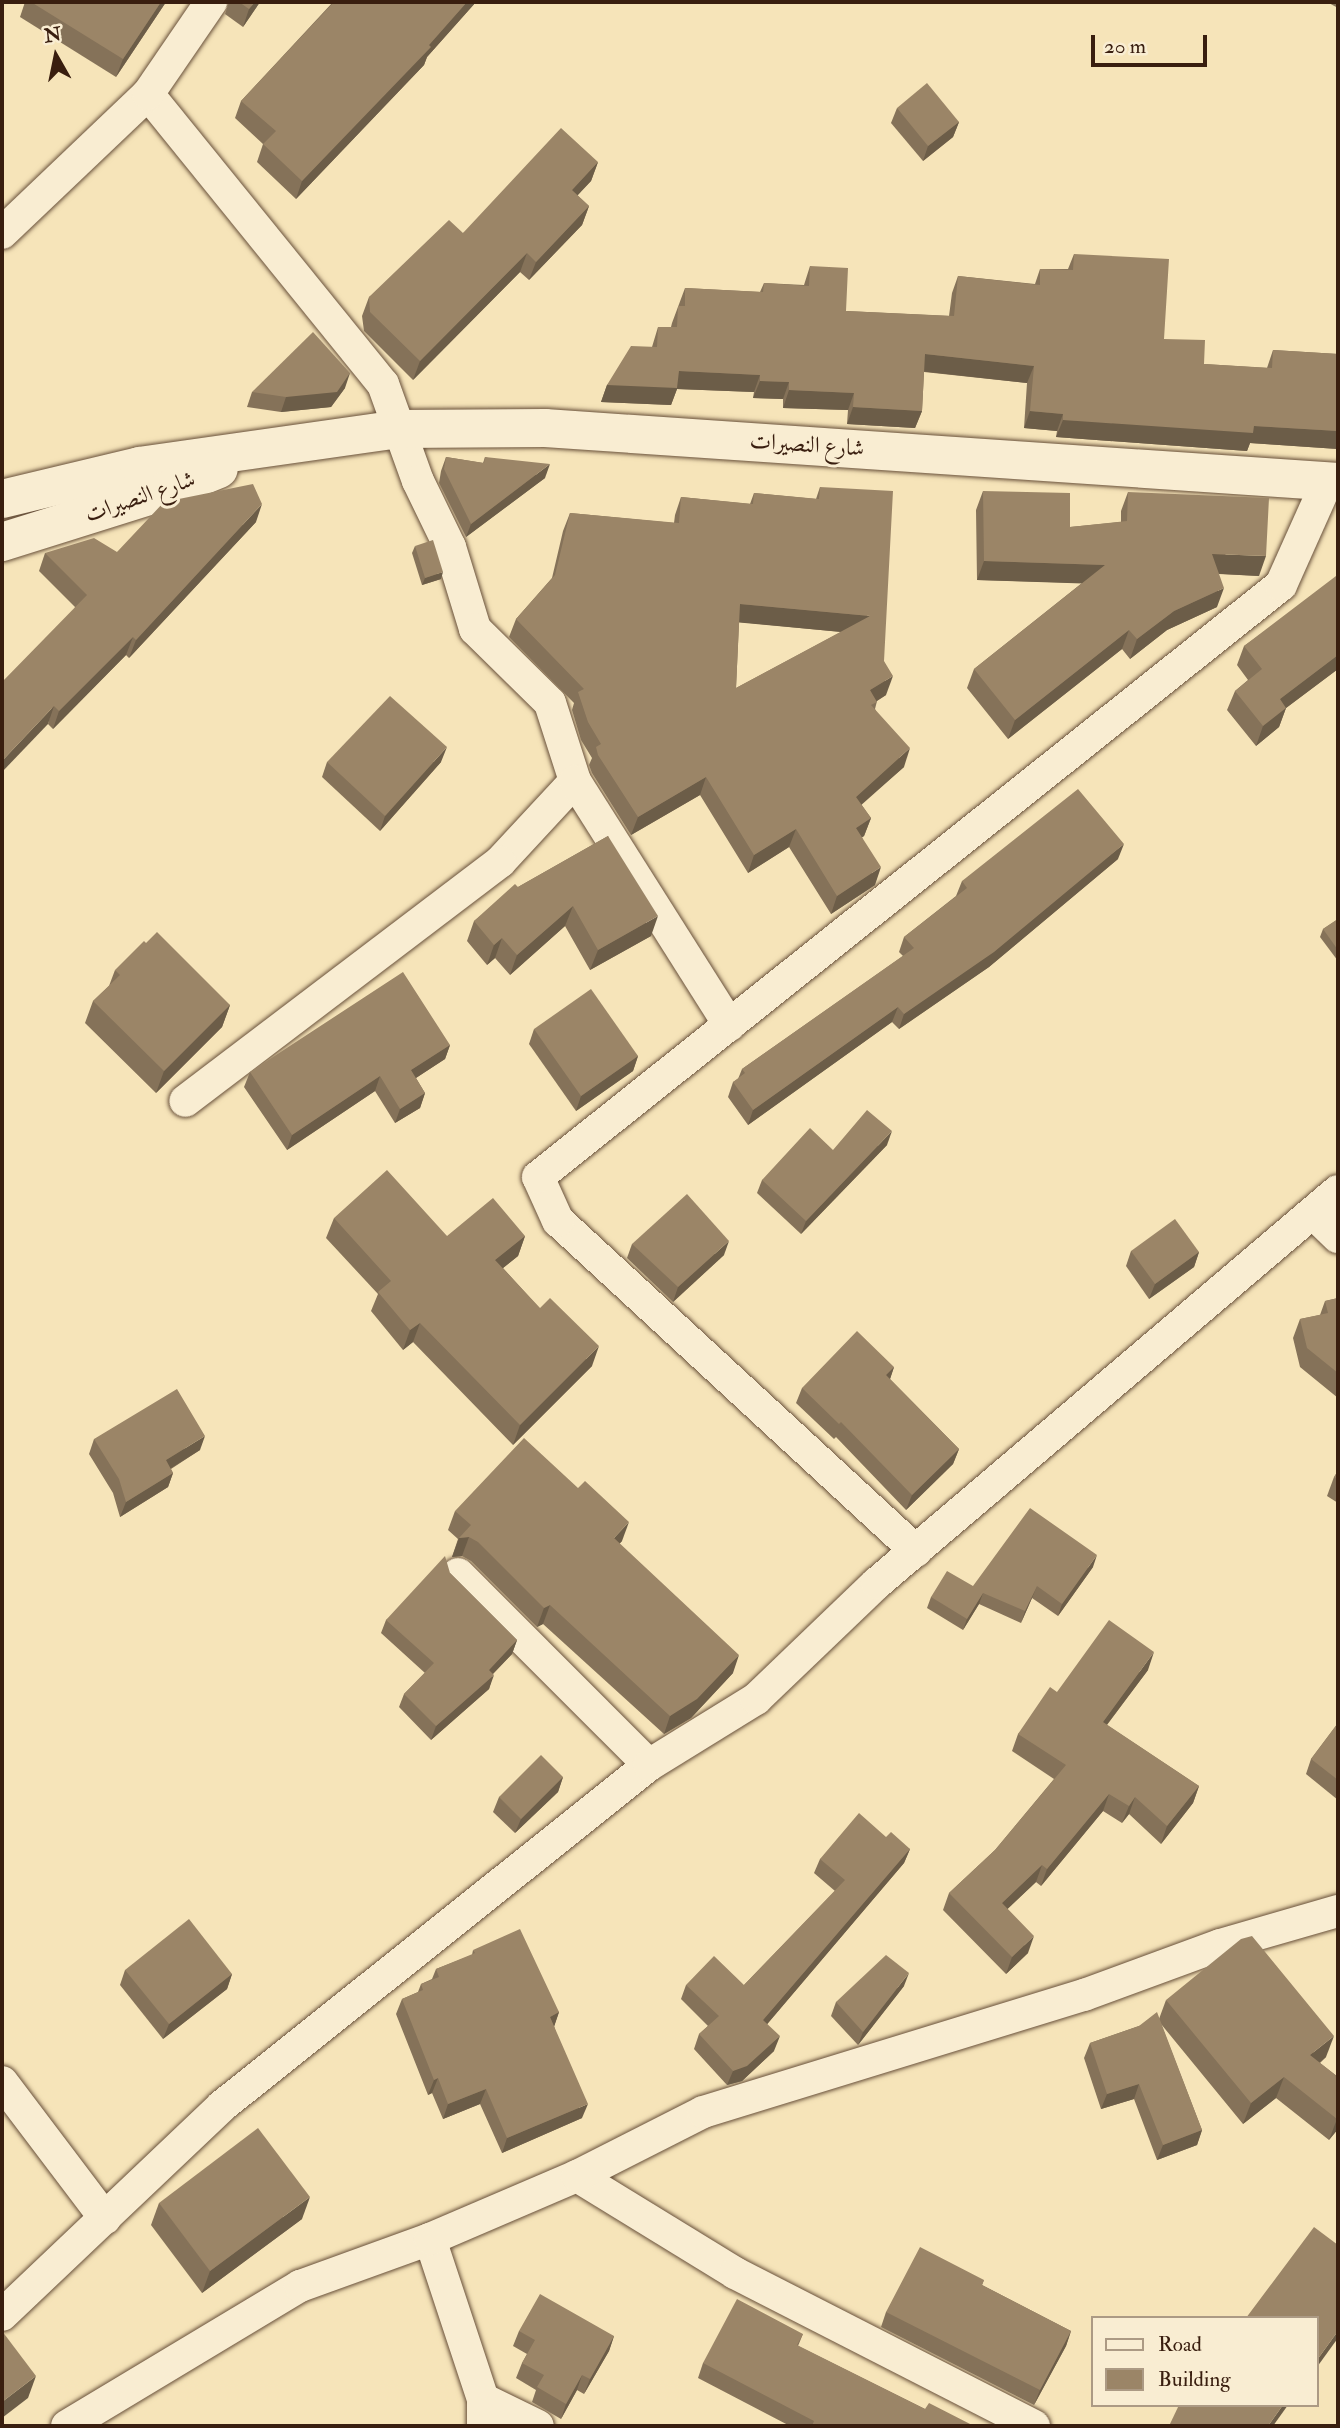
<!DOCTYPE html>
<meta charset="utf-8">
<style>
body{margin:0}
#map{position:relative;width:1340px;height:2428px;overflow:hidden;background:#f6e4b9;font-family:"IM FELL Double Pica",Amiri,serif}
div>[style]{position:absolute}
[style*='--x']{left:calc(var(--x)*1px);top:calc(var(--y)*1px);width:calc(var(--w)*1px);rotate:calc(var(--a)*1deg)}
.roads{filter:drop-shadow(0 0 2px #68503a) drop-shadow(0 0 2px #68503a)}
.street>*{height:32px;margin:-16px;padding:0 16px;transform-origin:16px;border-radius:16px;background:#f9edd2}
.secondary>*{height:38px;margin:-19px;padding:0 19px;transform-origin:19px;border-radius:19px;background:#f9edd2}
.wall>*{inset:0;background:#857259}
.shaded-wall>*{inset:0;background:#6c5d48}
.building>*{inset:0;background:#9b8567}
span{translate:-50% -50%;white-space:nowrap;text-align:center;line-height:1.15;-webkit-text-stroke:6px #f9edd2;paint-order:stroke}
.street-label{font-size:23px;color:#391e0f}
.frame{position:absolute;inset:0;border:4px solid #391e0f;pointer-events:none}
.legend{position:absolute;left:1091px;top:2316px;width:228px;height:91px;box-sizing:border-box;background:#f9edd2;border:2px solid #ac9a84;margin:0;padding:9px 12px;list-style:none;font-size:21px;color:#391e0f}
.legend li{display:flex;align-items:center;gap:14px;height:35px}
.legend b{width:35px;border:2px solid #ac9a84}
.north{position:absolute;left:21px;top:21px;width:70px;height:70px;-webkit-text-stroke:5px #f9edd2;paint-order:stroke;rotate:351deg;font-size:19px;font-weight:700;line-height:28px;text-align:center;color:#391e0f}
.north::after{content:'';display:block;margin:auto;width:24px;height:32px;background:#391e0f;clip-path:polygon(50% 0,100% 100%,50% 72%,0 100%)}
.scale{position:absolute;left:1091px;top:35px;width:116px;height:32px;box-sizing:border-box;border:4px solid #391e0f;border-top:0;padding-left:9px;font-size:21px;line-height:24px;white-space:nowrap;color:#391e0f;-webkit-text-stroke:5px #f9edd2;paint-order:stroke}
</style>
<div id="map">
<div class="roads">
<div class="street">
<div style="--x:148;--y:94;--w:373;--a:51"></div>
<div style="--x:383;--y:384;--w:103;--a:70.2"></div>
<div style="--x:418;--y:481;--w:73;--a:64.1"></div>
<div style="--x:450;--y:547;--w:86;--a:73"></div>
<div style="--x:475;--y:629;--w:105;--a:44.6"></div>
<div style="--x:550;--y:703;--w:82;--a:72.2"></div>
<div style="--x:575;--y:781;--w:110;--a:132.8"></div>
<div style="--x:500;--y:862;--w:395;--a:142.8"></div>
<div style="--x:2;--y:233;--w:202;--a:-43.6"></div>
<div style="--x:148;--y:94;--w:112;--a:-55.6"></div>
<div style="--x:575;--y:781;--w:289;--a:57.7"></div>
<div style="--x:1313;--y:1213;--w:35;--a:44"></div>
<div style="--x:916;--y:1551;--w:487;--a:-137.3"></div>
<div style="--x:558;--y:1221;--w:48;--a:-114.4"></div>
<div style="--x:538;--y:1177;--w:950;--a:-38.55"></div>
<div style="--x:1281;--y:585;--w:113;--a:-65.9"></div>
<div style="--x:458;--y:1574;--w:270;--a:45"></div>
<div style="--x:2;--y:2082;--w:171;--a:52.9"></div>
<div style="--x:577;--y:2176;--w:185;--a:31.5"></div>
<div style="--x:735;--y:2273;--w:336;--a:27.1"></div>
<div style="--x:430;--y:2239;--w:169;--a:71.7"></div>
<div style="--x:483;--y:2399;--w:27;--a:90"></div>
<div style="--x:2;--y:2315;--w:303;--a:-43.5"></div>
<div style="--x:222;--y:2106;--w:546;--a:-38.61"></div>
<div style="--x:649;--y:1765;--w:126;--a:-31.7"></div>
<div style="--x:756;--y:1699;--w:168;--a:-43.8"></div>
<div style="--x:877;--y:1583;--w:605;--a:-40.38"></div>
<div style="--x:483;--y:2399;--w:61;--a:26.1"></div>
<div style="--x:67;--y:2426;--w:272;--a:-31"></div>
<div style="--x:300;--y:2286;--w:138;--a:-19.9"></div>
<div style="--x:430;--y:2239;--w:160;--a:-23.2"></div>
<div style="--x:577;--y:2176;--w:141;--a:-26.9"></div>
<div style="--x:703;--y:2112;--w:399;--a:-17.1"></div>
<div style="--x:1084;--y:1995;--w:145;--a:-20.2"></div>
<div style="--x:1220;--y:1945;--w:123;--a:-16.1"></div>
</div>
<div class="secondary">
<div style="--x:2;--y:499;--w:141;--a:-13.5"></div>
<div style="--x:139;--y:466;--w:263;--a:-8.1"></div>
<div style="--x:399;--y:429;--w:146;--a:-0.4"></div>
<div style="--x:545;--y:428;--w:795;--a:3.9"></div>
<div style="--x:2;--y:542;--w:171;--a:-17.4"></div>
<div style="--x:165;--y:491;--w:58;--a:-22.2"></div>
</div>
</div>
<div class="wall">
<div style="clip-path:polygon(25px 2px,166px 2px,116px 77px,20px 17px)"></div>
<div style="clip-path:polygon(229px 2px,260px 2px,243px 27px,225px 14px)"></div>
<div style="clip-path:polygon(333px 2px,476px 2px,427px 57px,424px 65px,296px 199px,257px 162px,263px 144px,235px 118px,241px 101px)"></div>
<div style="clip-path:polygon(1327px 2px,1338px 2px,1338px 8px)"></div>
<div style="clip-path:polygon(897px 108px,959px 122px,953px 137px,923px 161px,891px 123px)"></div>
<div style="clip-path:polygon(598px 162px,591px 181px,577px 195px,589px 206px,582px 225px,529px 280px,520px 272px,413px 380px,364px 331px,362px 316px,369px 297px,463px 233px)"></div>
<div style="clip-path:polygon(1074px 254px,1164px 339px,1204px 364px,1267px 368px,1273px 350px,1338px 354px,1338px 449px,1250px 443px,1247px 451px,1056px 437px,1057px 431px,1024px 428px,1027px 383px,924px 372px,922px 411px,915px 428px,847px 424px,848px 410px,783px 408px,783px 399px,753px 398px,754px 392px,677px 389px,671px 405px,601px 402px,607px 385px,652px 347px,658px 327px,671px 327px,672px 323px,685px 288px,760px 292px,764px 283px,804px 285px,810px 266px,846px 311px,949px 316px,952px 293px,958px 276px,1035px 284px,1040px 269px,1068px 269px)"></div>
<div style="clip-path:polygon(345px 388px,331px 407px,281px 412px,247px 407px,252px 392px)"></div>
<div style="clip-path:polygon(446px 457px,483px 463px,485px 457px,545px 478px,466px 537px,439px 483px,441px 471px)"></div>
<div style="clip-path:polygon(evenodd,820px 487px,884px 661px,886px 695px,877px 701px,875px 709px,904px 767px,861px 804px,871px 818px,864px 836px,862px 837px,875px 885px,831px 914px,789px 847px,748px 873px,700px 795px,631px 835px,592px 773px,589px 765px,592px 758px,581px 740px,572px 710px,574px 703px,509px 637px,516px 619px,552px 578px,563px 531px,570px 513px,674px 523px,675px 515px,681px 497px,750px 504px,754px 493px,816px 499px,820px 487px,739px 622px,810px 629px,841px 632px,736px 688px,739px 622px)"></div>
<div style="clip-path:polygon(983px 491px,1070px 527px,1121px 522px,1121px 511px,1128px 492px,1259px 576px,1219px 574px,1217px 607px,1167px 630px,1130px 659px,1122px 649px,1008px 739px,967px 688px,974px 669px,1082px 583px,977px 580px,976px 510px)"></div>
<div style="clip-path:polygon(256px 522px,129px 658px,126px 655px,53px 729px,48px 724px,75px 607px,39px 571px,45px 553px,117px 552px)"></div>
<div style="clip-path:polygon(415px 546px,441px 579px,422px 585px,412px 553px)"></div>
<div style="clip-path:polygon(1338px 579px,1338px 669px,1286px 708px,1279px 727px,1256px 746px,1227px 710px,1235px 691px,1248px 680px,1237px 665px,1244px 646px)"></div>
<div style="clip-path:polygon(327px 762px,441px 762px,380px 831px,322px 777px)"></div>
<div style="clip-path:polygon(608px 836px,651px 936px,590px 970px,565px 926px,510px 975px,495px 958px,487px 965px,467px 941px,474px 921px,518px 887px)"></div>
<div style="clip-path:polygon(1118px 859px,989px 967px,899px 1029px,892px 1022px,748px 1125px,728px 1097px,733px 1082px,738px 1079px,742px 1069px,903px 956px,899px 952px,904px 937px,956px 896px,962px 881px)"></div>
<div style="clip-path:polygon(1338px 919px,1338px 961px,1320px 937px,1323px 929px)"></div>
<div style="clip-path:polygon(115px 970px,230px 1005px,222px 1027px,156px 1093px,85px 1023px,93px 1001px,109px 986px)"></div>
<div style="clip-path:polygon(534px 1029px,638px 1056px,633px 1071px,576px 1111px,529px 1044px)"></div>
<div style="clip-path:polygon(450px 1045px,445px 1059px,416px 1078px,425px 1093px,420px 1108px,395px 1123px,375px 1091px,287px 1150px,244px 1087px,250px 1072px)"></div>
<div style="clip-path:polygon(887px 1145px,801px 1234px,757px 1193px,762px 1180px,833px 1150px)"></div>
<div style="clip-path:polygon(334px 1218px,447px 1236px,525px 1236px,518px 1256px,503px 1268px,592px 1366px,513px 1445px,413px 1342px,403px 1350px,371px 1311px,378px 1294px,326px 1238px)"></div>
<div style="clip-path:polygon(632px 1244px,724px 1255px,673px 1302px,627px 1258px)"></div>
<div style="clip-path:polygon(1131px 1251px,1199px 1252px,1194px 1267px,1149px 1299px,1126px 1266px)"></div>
<div style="clip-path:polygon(1338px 1298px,1338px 1398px,1300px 1367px,1293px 1338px,1300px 1319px,1320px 1315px,1325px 1301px)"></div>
<div style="clip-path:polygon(894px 1367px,890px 1379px,959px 1449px,953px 1464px,906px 1510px,836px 1437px,834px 1439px,796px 1403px,802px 1388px)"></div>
<div style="clip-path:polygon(94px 1439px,200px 1450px,171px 1469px,173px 1473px,168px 1487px,120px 1517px,113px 1493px,89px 1454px)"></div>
<div style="clip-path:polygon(1338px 1471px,1338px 1503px,1327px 1496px,1334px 1477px)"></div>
<div style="clip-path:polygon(455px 1511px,622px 1541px,619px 1544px,733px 1673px,691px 1718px,664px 1734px,543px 1624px,537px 1627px,471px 1561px,462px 1556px,452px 1557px,458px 1539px,448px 1530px)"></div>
<div style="clip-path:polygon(1093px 1567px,1058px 1616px,1032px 1598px,1021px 1623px,979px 1604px,963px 1630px,927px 1608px,931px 1597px,973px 1586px)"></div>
<div style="clip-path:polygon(450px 1573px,517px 1640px,512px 1654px,493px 1674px,489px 1689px,431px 1740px,399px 1707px,404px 1694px,425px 1673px,381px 1633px,386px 1620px)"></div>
<div style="clip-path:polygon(1148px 1670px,1107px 1725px,1199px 1786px,1193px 1803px,1161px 1844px,1129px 1814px,1122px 1823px,1103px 1811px,1041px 1886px,1036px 1882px,1007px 1909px,1028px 1953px,1006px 1974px,943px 1910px,949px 1893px,995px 1850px,1054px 1779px,1012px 1751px,1018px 1734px,1057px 1692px)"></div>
<div style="clip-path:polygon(1338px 1723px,1338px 1800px,1306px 1774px,1311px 1759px)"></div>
<div style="clip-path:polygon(563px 1777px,558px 1792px,515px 1833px,493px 1812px,499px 1797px)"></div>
<div style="clip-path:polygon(886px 1837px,910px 1849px,904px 1863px,767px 2024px,774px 2051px,742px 2081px,727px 2085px,694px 2049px,699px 2034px,708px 2026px,681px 1999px,686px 1985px,744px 1985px,835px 1891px,814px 1873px,820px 1859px)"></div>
<div style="clip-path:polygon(473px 1950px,559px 2012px,554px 2026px,582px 2118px,502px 2153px,480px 2104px,443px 2119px,432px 2093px,428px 2095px,396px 2014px,402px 1999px,418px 1992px,421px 1984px,432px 1979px,436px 1969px,472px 1955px)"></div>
<div style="clip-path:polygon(125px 1970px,232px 1974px,227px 1989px,163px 2039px,120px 1985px)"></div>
<div style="clip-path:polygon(904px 1986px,858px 2045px,831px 2016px,836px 2002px)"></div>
<div style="clip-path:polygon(1166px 2000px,1326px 2057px,1320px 2063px,1338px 2077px,1338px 2129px,1329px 2140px,1276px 2098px,1243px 2124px,1161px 2024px,1202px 2130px,1197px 2145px,1157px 2160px,1134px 2099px,1101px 2109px,1084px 2058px,1090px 2043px,1159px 2019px)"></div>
<div style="clip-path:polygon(159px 2203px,302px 2219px,202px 2293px,151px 2225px)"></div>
<div style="clip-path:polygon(984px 2280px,982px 2285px,1071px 2331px,1066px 2346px,1034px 2405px,881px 2327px,886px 2312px)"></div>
<div style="clip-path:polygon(519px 2331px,614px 2336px,609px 2351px,584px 2394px,577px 2390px,561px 2419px,532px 2402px,536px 2390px,516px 2378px,522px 2363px,527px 2354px,513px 2346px)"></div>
<div style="clip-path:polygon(803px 2334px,798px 2346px,925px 2409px,974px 2426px,790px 2426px,698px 2378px,703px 2363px)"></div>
</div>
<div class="shaded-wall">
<div style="clip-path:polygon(161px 2px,166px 2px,116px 77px,123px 59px)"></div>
<div style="clip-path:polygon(255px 2px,260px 2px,243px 27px,249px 9px)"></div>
<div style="clip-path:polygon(467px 2px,476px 2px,427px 57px,424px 65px,296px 199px,302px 181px,429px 45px)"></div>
<div style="clip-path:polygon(959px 122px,953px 137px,923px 161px,928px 146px)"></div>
<div style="clip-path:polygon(598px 162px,591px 181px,565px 209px,572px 190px)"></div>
<div style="clip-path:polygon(589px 206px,582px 225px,529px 280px,536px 262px)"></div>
<div style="clip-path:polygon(527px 253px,520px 272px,413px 380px,420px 361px)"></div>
<div style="clip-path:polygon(925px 354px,1034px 366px,1027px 383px,919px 371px)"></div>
<div style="clip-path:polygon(679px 371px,760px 375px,754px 392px,677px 389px,671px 405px,601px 402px,607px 385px)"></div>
<div style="clip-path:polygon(350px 373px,345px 388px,331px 407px,281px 412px,286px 397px)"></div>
<div style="clip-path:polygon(760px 381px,789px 382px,783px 399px,753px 398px)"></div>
<div style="clip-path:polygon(789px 390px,854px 393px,848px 410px,783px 408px)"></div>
<div style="clip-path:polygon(853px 407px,922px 411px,915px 428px,847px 424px)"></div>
<div style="clip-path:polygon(1030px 411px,1063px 414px,1057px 431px,1024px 428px)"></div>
<div style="clip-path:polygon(1063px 420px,1254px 426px,1338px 431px,1338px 449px,1250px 443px,1247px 451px,1056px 437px)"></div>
<div style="clip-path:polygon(550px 464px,545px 478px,466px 537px,471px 524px)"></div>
<div style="clip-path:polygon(262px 504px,256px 522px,129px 658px,136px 640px)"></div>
<div style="clip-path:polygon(1212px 554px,1266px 556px,1259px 576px,1205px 573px)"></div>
<div style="clip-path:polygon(984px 561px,1105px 565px,1098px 584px,977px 580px)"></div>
<div style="clip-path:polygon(443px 572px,441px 579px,422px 585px,425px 578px)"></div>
<div style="clip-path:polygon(1224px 588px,1217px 607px,1167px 630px,1130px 659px,1137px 639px,1174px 611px)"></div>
<div style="clip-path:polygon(740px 604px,870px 616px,864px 634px,734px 622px)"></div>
<div style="clip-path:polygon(1129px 630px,1122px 649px,1008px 739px,1015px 720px)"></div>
<div style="clip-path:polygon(133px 637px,126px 655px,53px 729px,59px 711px)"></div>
<div style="clip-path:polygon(1338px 655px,1338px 669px,1286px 708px,1279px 727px,1256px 746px,1263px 726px,1280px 699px)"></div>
<div style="clip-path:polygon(893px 676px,886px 695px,864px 709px,870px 690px)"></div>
<div style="clip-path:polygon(54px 706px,48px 724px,2px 772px,2px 761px)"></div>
<div style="clip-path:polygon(447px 747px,441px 762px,380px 831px,385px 816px)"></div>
<div style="clip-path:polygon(910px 748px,904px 767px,850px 815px,856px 797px)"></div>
<div style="clip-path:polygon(706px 777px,700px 795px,631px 835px,638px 817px)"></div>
<div style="clip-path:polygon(871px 818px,864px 836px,849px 846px,856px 828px)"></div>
<div style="clip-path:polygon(796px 829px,789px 847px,748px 873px,754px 855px)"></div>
<div style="clip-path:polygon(1124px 844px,1118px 859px,989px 967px,899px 1029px,904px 1014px)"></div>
<div style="clip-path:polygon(881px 867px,875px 885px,831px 914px,837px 896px)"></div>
<div style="clip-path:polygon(573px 906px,565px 926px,510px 975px,517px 955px)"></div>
<div style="clip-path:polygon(658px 916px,651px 936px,590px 970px,598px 950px)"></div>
<div style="clip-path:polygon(502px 938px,495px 958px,487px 965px,494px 945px)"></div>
<div style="clip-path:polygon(230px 1005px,222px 1027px,156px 1093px,164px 1071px)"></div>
<div style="clip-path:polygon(898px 1007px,892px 1022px,748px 1125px,753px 1110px)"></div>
<div style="clip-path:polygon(450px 1045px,445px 1059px,405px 1085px,411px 1070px)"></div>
<div style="clip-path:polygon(638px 1056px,633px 1071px,576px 1111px,581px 1096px)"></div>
<div style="clip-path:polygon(380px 1076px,375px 1091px,287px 1150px,292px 1135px)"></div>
<div style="clip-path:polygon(425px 1093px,420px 1108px,395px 1123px,400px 1109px)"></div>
<div style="clip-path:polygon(892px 1131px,887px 1145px,801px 1234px,806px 1221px)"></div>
<div style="clip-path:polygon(525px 1236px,518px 1256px,488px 1280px,495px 1260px)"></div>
<div style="clip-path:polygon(729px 1241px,724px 1255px,673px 1302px,678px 1287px)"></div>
<div style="clip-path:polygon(1199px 1252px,1194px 1267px,1149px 1299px,1155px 1284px)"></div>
<div style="clip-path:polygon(420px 1323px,413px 1342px,403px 1350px,410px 1330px)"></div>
<div style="clip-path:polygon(599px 1346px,592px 1366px,513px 1445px,520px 1425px)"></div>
<div style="clip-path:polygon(894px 1367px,889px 1382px,886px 1375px)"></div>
<div style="clip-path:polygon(205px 1436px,200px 1450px,160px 1475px,166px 1460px)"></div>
<div style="clip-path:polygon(959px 1449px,953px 1464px,906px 1510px,912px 1495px)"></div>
<div style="clip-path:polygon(173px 1473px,168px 1487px,120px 1517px,126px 1502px)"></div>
<div style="clip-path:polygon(629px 1522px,622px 1541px,607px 1557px,614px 1538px)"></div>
<div style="clip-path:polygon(469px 1537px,462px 1556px,452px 1557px,459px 1538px)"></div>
<div style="clip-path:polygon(1097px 1555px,1093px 1567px,1058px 1616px,1062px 1604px)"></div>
<div style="clip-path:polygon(1037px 1586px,1032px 1598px,1021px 1623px,1025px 1611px)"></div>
<div style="clip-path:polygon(983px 1593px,979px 1604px,963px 1630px,967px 1619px)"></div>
<div style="clip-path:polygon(550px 1605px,543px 1624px,537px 1627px,544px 1608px)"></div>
<div style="clip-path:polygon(517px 1640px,512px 1654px,484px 1683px,489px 1670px)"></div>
<div style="clip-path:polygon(1154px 1652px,1148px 1670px,1096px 1739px,1103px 1722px)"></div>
<div style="clip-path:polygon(739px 1655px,733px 1673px,691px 1718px,664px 1734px,670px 1716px)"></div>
<div style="clip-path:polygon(494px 1675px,489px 1689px,431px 1740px,436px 1726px)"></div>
<div style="clip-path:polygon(563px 1777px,558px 1792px,515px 1833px,521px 1819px)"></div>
<div style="clip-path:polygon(1199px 1786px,1193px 1803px,1161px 1844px,1167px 1826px)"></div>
<div style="clip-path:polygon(1109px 1794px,1103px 1811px,1041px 1886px,1047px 1869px)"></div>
<div style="clip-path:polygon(1135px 1797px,1129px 1814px,1122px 1823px,1129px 1806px)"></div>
<div style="clip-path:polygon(910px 1849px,904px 1863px,758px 2035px,763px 2020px)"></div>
<div style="clip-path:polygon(1042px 1865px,1036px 1882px,996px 1920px,1002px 1903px)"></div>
<div style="clip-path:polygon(1034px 1936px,1028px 1953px,1006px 1974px,1012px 1957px)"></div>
<div style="clip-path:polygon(909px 1973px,904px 1986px,858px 2045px,863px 2032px)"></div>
<div style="clip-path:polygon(232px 1974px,227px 1989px,163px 2039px,169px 2024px)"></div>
<div style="clip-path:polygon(559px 2012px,554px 2027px,550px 2017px)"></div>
<div style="clip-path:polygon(780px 2036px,774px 2051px,742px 2081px,727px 2085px,733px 2071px)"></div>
<div style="clip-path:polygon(1334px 2036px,1326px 2057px,1303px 2076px,1310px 2055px)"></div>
<div style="clip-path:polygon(1284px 2077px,1276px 2098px,1243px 2124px,1251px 2103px)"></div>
<div style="clip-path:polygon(438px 2078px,432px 2093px,428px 2095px,434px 2080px)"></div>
<div style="clip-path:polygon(1139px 2084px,1134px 2099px,1101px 2109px,1107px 2094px)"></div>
<div style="clip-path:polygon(486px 2089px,480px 2104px,443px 2119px,448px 2104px)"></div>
<div style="clip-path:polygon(588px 2104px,582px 2118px,502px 2153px,507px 2138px)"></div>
<div style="clip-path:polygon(1338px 2118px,1338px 2129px,1329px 2140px,1337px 2119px)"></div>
<div style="clip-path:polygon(1202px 2130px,1197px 2145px,1157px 2160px,1163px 2145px)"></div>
<div style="clip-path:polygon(310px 2197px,302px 2219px,202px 2293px,210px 2271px)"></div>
<div style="clip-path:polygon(1071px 2331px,1066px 2346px,1034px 2405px,1040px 2390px)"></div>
<div style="clip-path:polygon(1338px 2331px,1338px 2338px,1317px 2367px,1317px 2360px)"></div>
<div style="clip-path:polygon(614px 2336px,609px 2351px,584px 2394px,590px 2379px)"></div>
<div style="clip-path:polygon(582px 2375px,577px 2390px,561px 2419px,566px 2404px)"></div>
<div style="clip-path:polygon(36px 2376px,28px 2398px,2px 2418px,2px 2402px)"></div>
<div style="clip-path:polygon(1283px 2405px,1288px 2405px,1273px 2426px,1268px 2426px)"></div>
</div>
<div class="building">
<div style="clip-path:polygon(31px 2px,161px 2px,123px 59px)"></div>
<div style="clip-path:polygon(239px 2px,255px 2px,249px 9px)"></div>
<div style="clip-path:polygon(334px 2px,467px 2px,429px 45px,431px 47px,302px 181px,263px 144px,276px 131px,241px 101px)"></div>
<div style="clip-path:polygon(927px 83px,959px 122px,928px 146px,897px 108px)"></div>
<div style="clip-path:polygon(561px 128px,598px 162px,572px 190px,589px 206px,536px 262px,527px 253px,420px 361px,370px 312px,369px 297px,449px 220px,463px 233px)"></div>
<div style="clip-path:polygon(1074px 254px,1169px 259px,1164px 339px,1205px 340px,1204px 364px,1272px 368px,1273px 350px,1338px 354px,1338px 431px,1254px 426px,1253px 433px,1063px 420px,1063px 414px,1030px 411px,1034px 366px,925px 354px,922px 411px,853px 407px,854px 393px,789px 390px,789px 382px,760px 381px,760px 375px,679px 371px,677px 388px,607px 385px,631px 346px,657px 347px,658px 327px,677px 327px,678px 306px,685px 306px,685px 288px,763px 292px,764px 283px,809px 286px,810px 266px,848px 268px,846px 311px,954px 316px,958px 276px,1040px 285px,1040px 269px,1073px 270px)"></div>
<div style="clip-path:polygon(313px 332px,350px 373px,337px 392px,286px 397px,252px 392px)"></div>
<div style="clip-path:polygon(446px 457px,484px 463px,485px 457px,550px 464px,471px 524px,444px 469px)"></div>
<div style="clip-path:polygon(253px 484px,262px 504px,136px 640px,133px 637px,59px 711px,54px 706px,2px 761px,2px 682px,87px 595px,45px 553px,94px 538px,117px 552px,164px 502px)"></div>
<div style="clip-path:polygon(evenodd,820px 487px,893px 491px,884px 661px,893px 676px,870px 690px,877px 702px,871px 705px,910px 748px,856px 797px,871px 818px,856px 828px,881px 867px,837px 896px,796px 829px,754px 855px,706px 777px,638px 817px,598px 755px,596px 747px,601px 744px,588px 722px,578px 692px,584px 689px,516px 619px,555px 575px,570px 513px,679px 523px,681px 497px,753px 504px,754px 493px,819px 499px,820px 487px,740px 604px,870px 616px,736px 688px,740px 604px)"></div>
<div style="clip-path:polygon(983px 491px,1070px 493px,1070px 527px,1127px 521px,1128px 492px,1269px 498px,1266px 556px,1212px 554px,1224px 588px,1174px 611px,1137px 639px,1129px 630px,1015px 720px,974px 669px,1105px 565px,984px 561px)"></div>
<div style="clip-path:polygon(433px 540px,443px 572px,425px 578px,415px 546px)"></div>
<div style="clip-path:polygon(1336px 576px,1338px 579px,1338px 655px,1280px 699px,1286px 708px,1263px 726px,1235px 691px,1262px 669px,1244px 646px)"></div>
<div style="clip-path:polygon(390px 696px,447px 747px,385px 816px,327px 762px)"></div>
<div style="clip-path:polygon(1078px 789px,1124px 844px,994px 952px,904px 1014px,898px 1007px,753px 1110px,733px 1082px,745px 1073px,742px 1069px,914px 948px,904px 937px,967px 888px,962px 881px)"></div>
<div style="clip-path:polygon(608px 836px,658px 916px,598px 950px,573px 906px,517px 955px,502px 938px,494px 945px,474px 921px,515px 884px,518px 887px)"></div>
<div style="clip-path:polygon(1338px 919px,1338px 950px,1323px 929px)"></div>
<div style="clip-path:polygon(157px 932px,230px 1005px,164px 1071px,93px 1001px,120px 975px,115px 970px,144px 941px,146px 943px)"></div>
<div style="clip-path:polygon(403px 972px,450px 1045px,411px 1070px,425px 1093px,400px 1109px,380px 1076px,292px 1135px,250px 1072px)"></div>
<div style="clip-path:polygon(591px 989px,638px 1056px,581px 1096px,534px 1029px)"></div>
<div style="clip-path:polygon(867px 1110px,892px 1131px,806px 1221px,762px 1180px,810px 1128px,833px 1150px)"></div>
<div style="clip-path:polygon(387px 1170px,447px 1236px,493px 1198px,525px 1236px,495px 1260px,540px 1308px,550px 1298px,599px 1346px,520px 1425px,420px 1323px,410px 1330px,378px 1292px,391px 1281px,334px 1218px)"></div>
<div style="clip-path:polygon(687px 1194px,729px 1241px,678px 1287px,632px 1244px)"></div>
<div style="clip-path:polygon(1175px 1219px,1199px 1252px,1155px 1284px,1131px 1251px)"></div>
<div style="clip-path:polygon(1338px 1298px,1338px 1373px,1307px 1348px,1300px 1319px,1328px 1313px,1325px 1301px)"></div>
<div style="clip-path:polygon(857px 1331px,894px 1367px,886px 1375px,959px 1449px,912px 1495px,841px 1422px,839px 1424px,802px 1388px)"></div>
<div style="clip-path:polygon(177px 1389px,205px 1436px,166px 1460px,173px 1473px,126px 1502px,119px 1479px,94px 1439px)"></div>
<div style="clip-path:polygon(524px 1438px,578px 1488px,585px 1481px,629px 1522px,614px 1538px,739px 1655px,697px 1699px,670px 1716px,550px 1605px,544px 1608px,478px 1542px,469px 1537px,459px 1538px,471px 1525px,455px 1511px)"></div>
<div style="clip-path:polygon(1338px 1471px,1338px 1479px,1334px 1477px)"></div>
<div style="clip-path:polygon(1030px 1508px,1097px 1555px,1062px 1604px,1037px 1586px,1025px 1611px,983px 1593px,967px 1619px,931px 1597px,947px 1571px,973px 1586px)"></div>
<div style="clip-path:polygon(445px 1556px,450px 1573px,517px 1640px,489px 1670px,494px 1675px,436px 1726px,404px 1694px,434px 1663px,386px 1620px)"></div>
<div style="clip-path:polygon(1109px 1620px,1154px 1652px,1103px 1722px,1199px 1786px,1167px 1826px,1135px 1797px,1129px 1806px,1109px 1794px,1047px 1869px,1042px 1865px,1002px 1903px,1034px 1936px,1012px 1957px,949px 1893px,995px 1850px,1066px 1765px,1018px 1734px,1050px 1687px,1057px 1692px)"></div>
<div style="clip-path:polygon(1338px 1723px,1338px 1780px,1311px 1759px)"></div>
<div style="clip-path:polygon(541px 1755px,563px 1777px,521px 1819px,499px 1797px)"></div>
<div style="clip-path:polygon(859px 1813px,886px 1837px,891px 1832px,910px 1849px,763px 2020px,780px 2036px,747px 2066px,733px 2071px,699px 2034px,719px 2016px,686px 1985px,714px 1956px,744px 1985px,845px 1880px,820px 1859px)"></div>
<div style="clip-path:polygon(189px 1919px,232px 1974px,169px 2024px,125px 1970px)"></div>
<div style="clip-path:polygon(520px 1929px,559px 2012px,550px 2017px,588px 2104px,507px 2138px,486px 2089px,448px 2104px,438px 2078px,434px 2080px,402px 1999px,423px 1990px,421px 1984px,439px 1977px,436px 1969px,475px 1953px,473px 1950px)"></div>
<div style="clip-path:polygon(1252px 1936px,1334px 2036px,1310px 2055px,1338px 2077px,1338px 2118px,1337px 2119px,1284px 2077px,1251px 2103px,1166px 2000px,1241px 1939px)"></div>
<div style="clip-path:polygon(886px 1955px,909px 1973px,863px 2032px,836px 2002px)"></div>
<div style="clip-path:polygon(1157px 2012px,1202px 2130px,1163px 2145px,1139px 2084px,1107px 2094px,1090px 2043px,1139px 2026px)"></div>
<div style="clip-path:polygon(258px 2128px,310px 2197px,210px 2271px,159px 2203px)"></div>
<div style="clip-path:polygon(1314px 2227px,1338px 2245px,1338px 2331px,1317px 2360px,1317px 2318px,1246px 2318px)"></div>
<div style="clip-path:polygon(920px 2247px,984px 2280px,982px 2285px,1071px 2331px,1040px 2390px,886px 2312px)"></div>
<div style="clip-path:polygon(540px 2294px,614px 2336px,590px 2379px,582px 2375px,566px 2404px,537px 2387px,544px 2375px,522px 2363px,535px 2340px,519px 2331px)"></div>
<div style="clip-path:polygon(737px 2299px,803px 2334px,797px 2345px,925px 2409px,929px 2403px,974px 2426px,812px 2426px,814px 2421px,703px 2363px)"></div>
<div style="clip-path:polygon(2px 2331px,36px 2376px,2px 2402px)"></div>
<div style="clip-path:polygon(1179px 2405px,1283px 2405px,1268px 2426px,1169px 2426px)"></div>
</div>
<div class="street-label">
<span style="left:807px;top:445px;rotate:4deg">شارع النصيرات</span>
<span style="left:140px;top:497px;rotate:-19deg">شارع النصيرات</span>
</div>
<div class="frame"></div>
<ul class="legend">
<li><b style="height:9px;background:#f9edd2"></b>Road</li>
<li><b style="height:19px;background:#9b8567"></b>Building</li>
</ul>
<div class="north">N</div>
<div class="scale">20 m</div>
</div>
